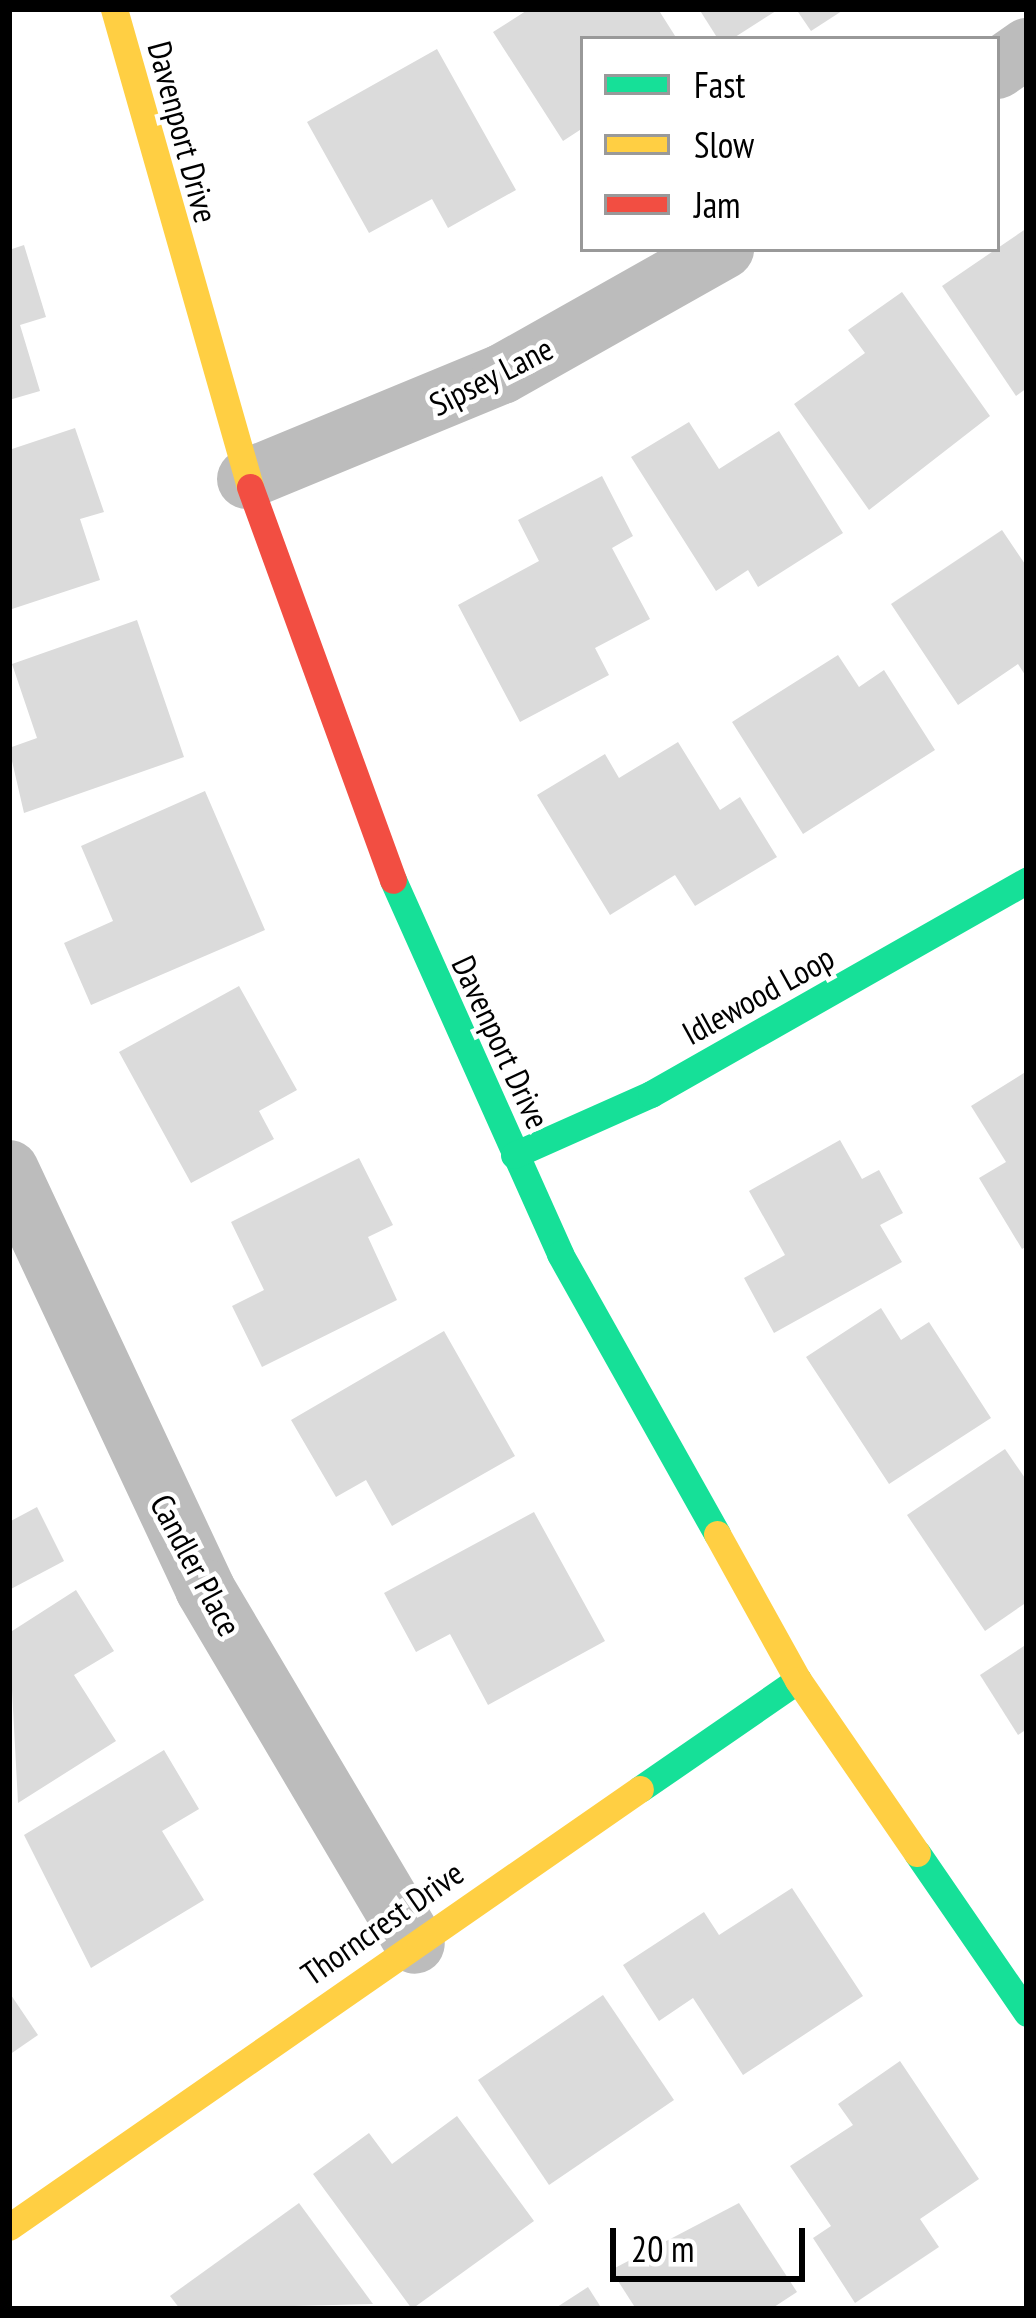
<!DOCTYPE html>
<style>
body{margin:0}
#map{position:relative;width:1036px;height:2318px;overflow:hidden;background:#fff;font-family:"PT Sans Narrow",sans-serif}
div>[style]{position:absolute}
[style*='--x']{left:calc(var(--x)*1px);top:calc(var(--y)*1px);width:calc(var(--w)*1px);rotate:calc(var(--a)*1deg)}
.building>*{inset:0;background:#dbdbdb}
.street>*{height:60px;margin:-30px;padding:0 30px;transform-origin:30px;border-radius:30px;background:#bcbcbc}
.fast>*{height:27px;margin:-13.5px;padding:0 13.5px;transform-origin:13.5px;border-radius:13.5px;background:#16e098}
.slow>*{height:27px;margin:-13.5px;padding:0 13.5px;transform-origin:13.5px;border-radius:13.5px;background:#ffcf43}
.jam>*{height:27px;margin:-13.5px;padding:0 13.5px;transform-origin:13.5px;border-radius:13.5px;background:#f24e42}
span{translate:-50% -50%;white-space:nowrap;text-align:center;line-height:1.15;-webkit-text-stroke:9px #fff;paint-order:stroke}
.street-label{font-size:33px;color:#000}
.frame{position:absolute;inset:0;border:12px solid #000;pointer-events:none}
.legend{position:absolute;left:580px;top:36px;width:420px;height:216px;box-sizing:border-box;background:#fff;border:3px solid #999;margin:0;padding:15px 21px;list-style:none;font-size:36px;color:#000}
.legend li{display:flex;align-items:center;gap:24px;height:60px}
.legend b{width:60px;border:3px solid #999}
.scale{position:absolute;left:610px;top:2228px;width:195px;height:54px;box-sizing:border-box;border:6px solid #000;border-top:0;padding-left:15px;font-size:36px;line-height:42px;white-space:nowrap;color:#000;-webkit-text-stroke:9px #fff;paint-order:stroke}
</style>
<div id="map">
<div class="building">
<div style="clip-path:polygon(529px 9px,658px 9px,677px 39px,583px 39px,583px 128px,563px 141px,493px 32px)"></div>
<div style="clip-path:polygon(699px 9px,779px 9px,732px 39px,718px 39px)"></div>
<div style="clip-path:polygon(796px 9px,845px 9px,811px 31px)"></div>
<div style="clip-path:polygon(437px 49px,516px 190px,448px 228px,432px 199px,369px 233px,307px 122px)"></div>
<div style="clip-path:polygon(1027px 228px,1027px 388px,1016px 396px,942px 286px)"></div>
<div style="clip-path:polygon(24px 245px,46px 317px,20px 325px,40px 391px,9px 400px,9px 250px)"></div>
<div style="clip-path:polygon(902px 292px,990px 416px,869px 510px,794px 404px,865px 353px,848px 330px)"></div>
<div style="clip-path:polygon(689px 422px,719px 469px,779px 431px,843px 533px,758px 587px,748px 570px,716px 591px,631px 457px)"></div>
<div style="clip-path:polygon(75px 428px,104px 512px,80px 519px,100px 580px,9px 610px,9px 450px)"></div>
<div style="clip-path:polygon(602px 476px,633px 536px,612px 548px,650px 619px,595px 648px,609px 675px,520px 722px,458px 605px,539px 561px,518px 520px)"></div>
<div style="clip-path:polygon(1002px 530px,1027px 567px,1027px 678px,1018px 664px,958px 705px,891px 604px)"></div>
<div style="clip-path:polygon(137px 620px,184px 757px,24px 813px,9px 748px,37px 738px,12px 664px)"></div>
<div style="clip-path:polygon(838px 655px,859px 687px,884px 670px,935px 750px,803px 834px,732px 722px)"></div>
<div style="clip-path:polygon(678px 742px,720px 810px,740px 797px,777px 857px,695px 906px,675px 875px,610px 915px,537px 795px,605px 754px,619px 778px)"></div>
<div style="clip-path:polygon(205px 791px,265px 930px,91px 1005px,64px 943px,113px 921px,81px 846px)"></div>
<div style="clip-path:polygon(239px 986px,297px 1090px,259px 1111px,274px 1139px,191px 1183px,119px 1052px)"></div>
<div style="clip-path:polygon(1027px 1071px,1027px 1246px,1022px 1249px,979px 1178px,1006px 1162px,971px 1106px)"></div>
<div style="clip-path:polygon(840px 1140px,862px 1179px,879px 1170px,903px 1213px,880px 1225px,902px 1262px,774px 1333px,744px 1278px,785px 1255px,749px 1191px)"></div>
<div style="clip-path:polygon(359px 1158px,393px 1225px,368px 1237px,397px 1300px,262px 1367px,232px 1306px,264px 1290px,231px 1222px)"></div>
<div style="clip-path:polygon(881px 1308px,901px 1340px,929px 1322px,991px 1418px,889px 1484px,806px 1357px)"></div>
<div style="clip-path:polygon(444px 1331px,515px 1456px,392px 1526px,366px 1480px,336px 1497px,291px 1420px)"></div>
<div style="clip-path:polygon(1005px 1449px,1027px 1481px,1027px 1602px,985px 1631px,907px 1515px)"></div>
<div style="clip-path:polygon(37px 1507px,64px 1561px,9px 1590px,9px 1522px)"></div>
<div style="clip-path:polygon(534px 1512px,605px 1641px,488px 1705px,450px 1634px,416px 1652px,384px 1593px)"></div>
<div style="clip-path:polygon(76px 1590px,114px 1651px,74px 1675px,116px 1741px,18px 1803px,9px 1633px)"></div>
<div style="clip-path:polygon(1027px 1644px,1027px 1729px,1018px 1735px,980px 1675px)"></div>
<div style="clip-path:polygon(164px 1750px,199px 1809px,162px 1831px,204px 1900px,91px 1968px,24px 1835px)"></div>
<div style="clip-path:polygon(792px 1888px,863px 1996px,743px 2075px,693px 1998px,659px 2021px,623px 1965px,704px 1912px,719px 1935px)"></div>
<div style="clip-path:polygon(9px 1992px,38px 2035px,9px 2055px)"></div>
<div style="clip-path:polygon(603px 1995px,674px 2100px,549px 2185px,478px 2080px)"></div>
<div style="clip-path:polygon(900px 2061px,979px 2179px,920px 2219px,939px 2247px,855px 2303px,813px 2238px,831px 2226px,790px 2166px,853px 2125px,838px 2104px)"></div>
<div style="clip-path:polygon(457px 2116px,534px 2221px,412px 2309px,313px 2174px,369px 2133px,392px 2164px)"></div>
<div style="clip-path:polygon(299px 2203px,373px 2304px,180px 2309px,170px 2296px)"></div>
<div style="clip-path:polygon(739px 2203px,797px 2292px,771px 2309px,636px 2309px,611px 2270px)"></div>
<div style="clip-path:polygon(588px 2287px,602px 2309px,554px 2309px)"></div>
</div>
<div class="street">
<div style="--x:997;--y:69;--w:37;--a:-35"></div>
<div style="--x:247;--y:479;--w:276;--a:-22.4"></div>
<div style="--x:502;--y:374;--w:255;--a:-29.4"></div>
<div style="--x:9;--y:1170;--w:463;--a:64.9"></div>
<div style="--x:205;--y:1589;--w:412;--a:59.4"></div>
</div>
<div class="fast">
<div style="--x:393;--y:880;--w:410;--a:65.9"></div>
<div style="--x:560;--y:1254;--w:321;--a:60.7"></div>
<div style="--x:514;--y:1155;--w:150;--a:-24"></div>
<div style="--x:651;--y:1094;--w:433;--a:-29.6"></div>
<div style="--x:640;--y:1789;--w:192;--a:-34.6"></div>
<div style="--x:917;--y:1853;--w:194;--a:55.5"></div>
</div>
<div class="slow">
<div style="--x:114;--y:9;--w:497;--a:74.1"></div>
<div style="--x:717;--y:1534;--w:167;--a:61"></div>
<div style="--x:798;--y:1680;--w:210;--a:55.5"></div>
<div style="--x:9;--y:2227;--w:768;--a:-34.77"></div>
</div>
<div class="jam">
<div style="--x:250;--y:487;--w:418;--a:70"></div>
</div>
<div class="street-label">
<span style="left:183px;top:132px;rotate:75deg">Davenport Drive</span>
<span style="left:491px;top:376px;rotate:-27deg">Sipsey Lane</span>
<span style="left:758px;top:995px;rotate:-29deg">Idlewood Loop</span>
<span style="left:501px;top:1042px;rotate:65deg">Davenport Drive</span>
<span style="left:196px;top:1565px;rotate:62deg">Candler Place</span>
<span style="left:382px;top:1923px;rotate:-35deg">Thorncrest Drive</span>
</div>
<div class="frame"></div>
<ul class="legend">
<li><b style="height:15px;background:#16e098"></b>Fast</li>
<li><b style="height:15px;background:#ffcf43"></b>Slow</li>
<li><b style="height:15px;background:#f24e42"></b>Jam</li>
</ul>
<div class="scale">20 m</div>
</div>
